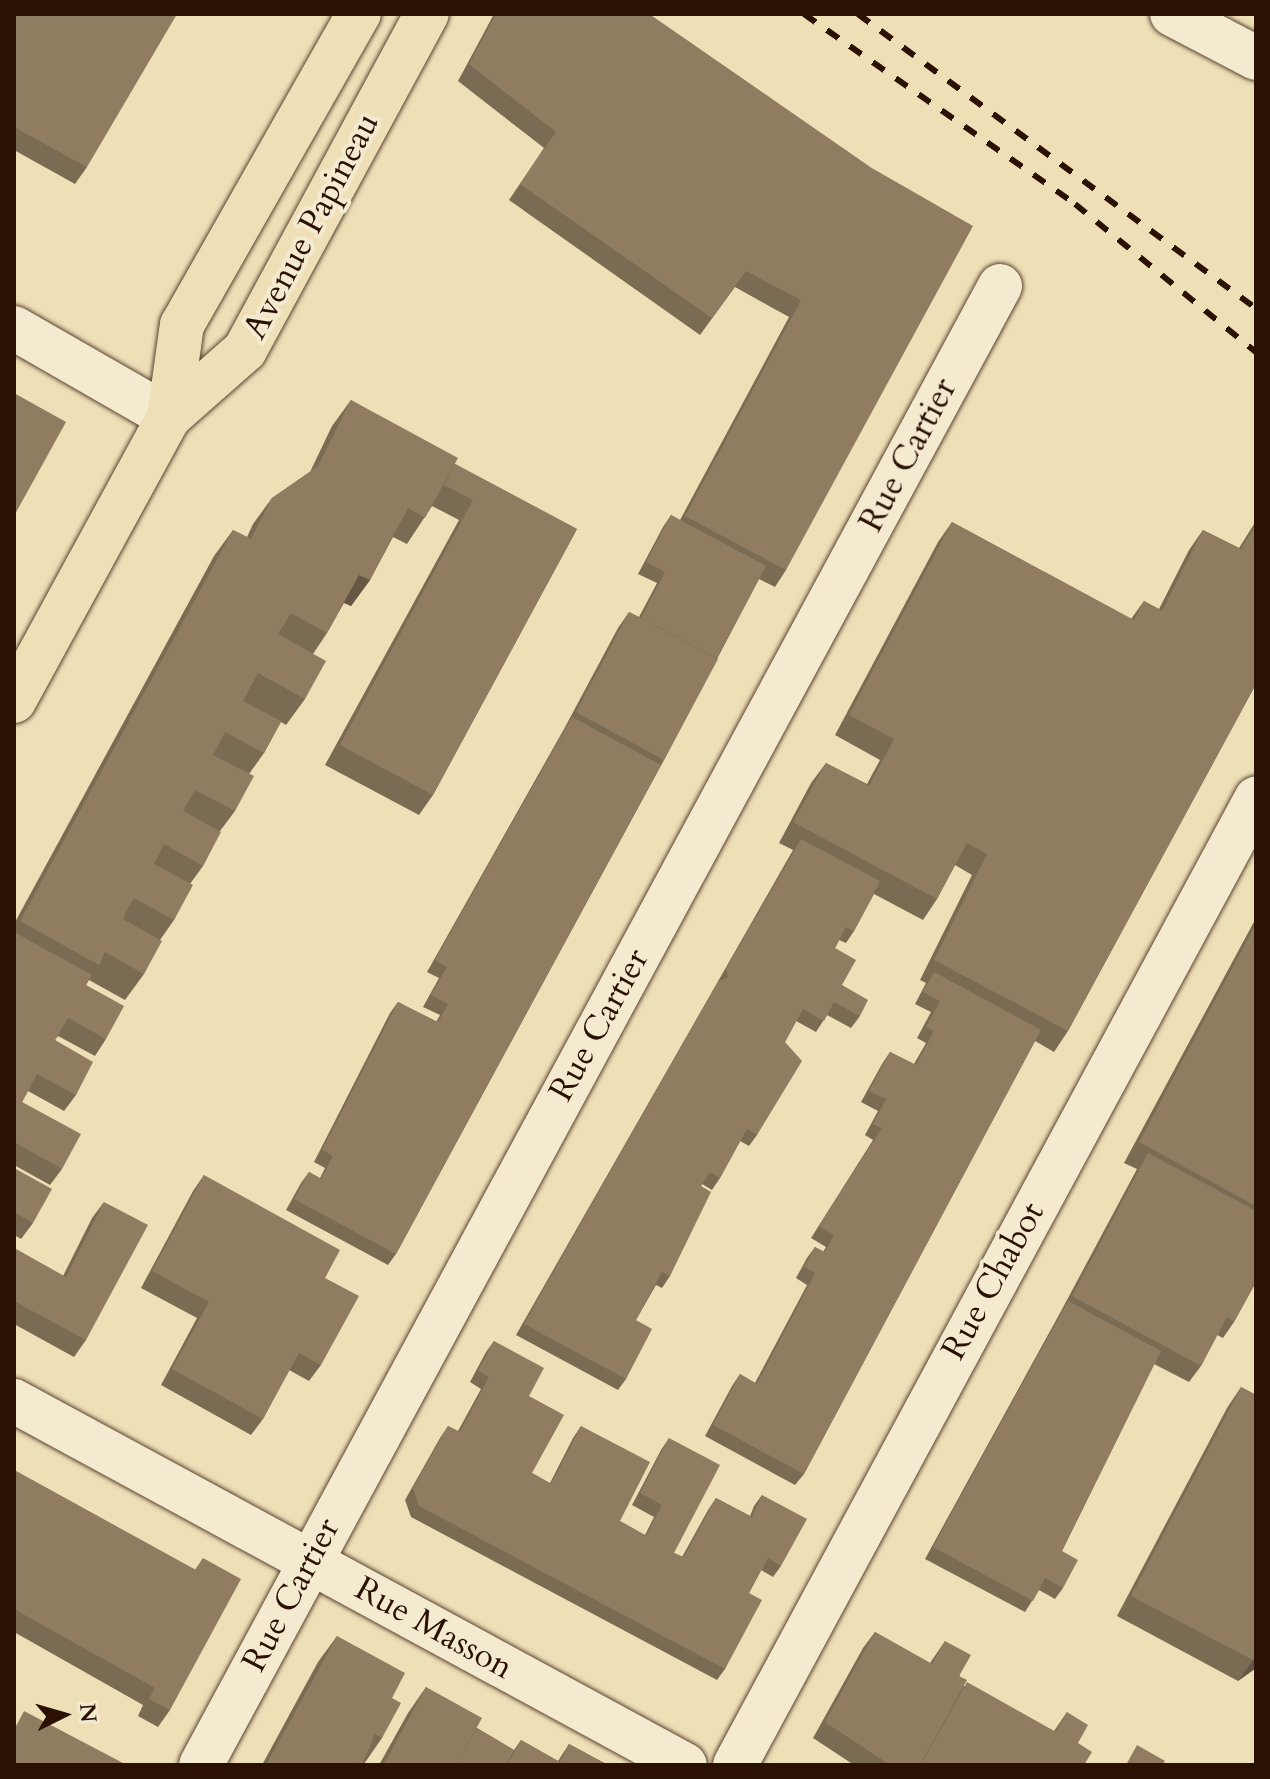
<!DOCTYPE html>
<style>
body{margin:0}
#map{position:relative;width:1270px;height:1779px;overflow:hidden;background:#eedfb7;font-family:Cardo,serif}
div>[style]{position:absolute}
[style*='--x']{left:calc(var(--x)*1px);top:calc(var(--y)*1px);width:calc(var(--w)*1px);rotate:calc(var(--a)*1deg)}
.roads{filter:drop-shadow(0 0 2px #5b4431) drop-shadow(0 0 2px #5b4431)}
.minor>*{height:44px;margin:-22px;padding:0 22px;transform-origin:22px;border-radius:22px;background:#f4ead0}
.major>*{height:44px;margin:-22px;padding:0 22px;transform-origin:22px;border-radius:22px;background:#eedfb7}
.rail>*{height:6px;margin-top:-3px;transform-origin:0;background:repeating-linear-gradient(90deg,#2a1104 0 14px,transparent 0 28px)}
.wall>*{inset:0;background:#7c6b53}
.shaded-wall>*{inset:0;background:#655744}
.building>*{inset:0;background:#907c61}
span{translate:-50% -50%;white-space:nowrap;text-align:center;line-height:1.15;-webkit-text-stroke:8px #f4ead0;paint-order:stroke}
.street-label{font-size:34px;color:#2a1104}
.frame{position:absolute;inset:0;border:16px solid #2a1104;pointer-events:none}
.north{position:absolute;left:24px;top:1675px;width:80px;height:80px;-webkit-text-stroke:6px #f4ead0;paint-order:stroke;rotate:85deg;font-size:22px;font-weight:700;line-height:32px;text-align:center;color:#2a1104}
.north::after{content:'';display:block;margin:auto;width:28px;height:36px;background:#2a1104;clip-path:polygon(50% 0,100% 100%,50% 72%,0 100%)}
</style>
<div id="map">
<div class="roads">
<div class="minor">
<div style="--x:1172;--y:14;--w:95;--a:27.6"></div>
<div style="--x:14;--y:328;--w:179;--a:29.9"></div>
<div style="--x:14;--y:1401;--w:763;--a:28.48"></div>
<div style="--x:201;--y:1765;--w:1681;--a:-61.62"></div>
<div style="--x:735;--y:1765;--w:1098;--a:-61.66"></div>
</div>
<div class="major">
<div style="--x:169;--y:417;--w:101;--a:-41.4"></div>
<div style="--x:245;--y:350;--w:382;--a:-61.6"></div>
<div style="--x:14;--y:701;--w:324;--a:-61.4"></div>
<div style="--x:169;--y:417;--w:93;--a:-82"></div>
<div style="--x:182;--y:325;--w:358;--a:-60.4"></div>
</div>
</div>
<div class="rail">
<div style="--x:804;--y:14;--w:331;--a:35"></div>
<div style="--x:1075;--y:204;--w:234;--a:39.3"></div>
<div style="--x:858;--y:14;--w:495;--a:36.5"></div>
</div>
<div class="wall">
<div style="clip-path:polygon(14px 14px,87px 167px,75px 184px,14px 150px)"></div>
<div style="clip-path:polygon(494px 14px,649px 14px,870px 167px,786px 570px,775px 587px,759px 579px,664px 760px,396px 1254px,388px 1265px,286px 1210px,301px 1183px,309px 1172px,320px 1178px,325px 1168px,314px 1162px,390px 1013px,398px 1002px,436px 1022px,440px 1015px,423px 1007px,439px 978px,427px 972px,564px 729px,618px 628px,629px 612px,639px 617px,657px 583px,638px 574px,663px 527px,671px 515px,680px 520px,789px 317px,735px 287px,700px 335px,509px 200px,544px 148px,458px 81px)"></div>
<div style="clip-path:polygon(351px 400px,455px 464px,577px 529px,433px 795px,419px 815px,325px 765px,459px 520px,432px 506px,407px 544px,393px 537px,370px 580px,351px 606px,344px 603px,327px 633px,313px 654px,305px 699px,286px 725px,281px 722px,264px 753px,249px 774px,235px 811px,220px 831px,203px 866px,190px 884px,174px 920px,160px 940px,144px 974px,125px 1000px,89px 980px,86px 985px,106px 1039px,95px 1056px,58px 1036px,55px 1040px,76px 1095px,64px 1111px,28px 1091px,22px 1102px,62px 1169px,50px 1185px,14px 1165px,14px 924px,214px 556px,233px 530px,247px 537px,253px 524px,272px 498px,310px 472px,332px 426px)"></div>
<div style="clip-path:polygon(1256px 521px,1256px 684px,1068px 1031px,1054px 1052px,1035px 1041px,804px 1474px,795px 1485px,705px 1436px,732px 1386px,740px 1374px,755px 1383px,807px 1285px,796px 1278px,807px 1258px,815px 1247px,823px 1252px,826px 1247px,811px 1238px,873px 1140px,865px 1135px,878px 1111px,861px 1102px,882px 1064px,890px 1052px,914px 1064px,926px 1043px,917px 1038px,931px 1012px,915px 1004px,926px 983px,920px 980px,972px 875px,955px 865px,937px 899px,923px 920px,874px 894px,854px 931px,846px 943px,839px 940px,835px 948px,842px 985px,860px 1016px,851px 1028px,827px 1015px,816px 1032px,796px 1021px,785px 1042px,757px 1135px,749px 1146px,740px 1141px,720px 1178px,712px 1190px,702px 1184px,670px 1276px,662px 1288px,656px 1285px,636px 1320px,626px 1379px,618px 1390px,516px 1335px,793px 850px,779px 843px,811px 783px,826px 763px,867px 784px,880px 760px,835px 735px,938px 542px,952px 522px,1131px 619px,1144px 601px,1159px 609px,1189px 550px,1203px 530px,1239px 548px)"></div>
<div style="clip-path:polygon(1256px 918px,1256px 1282px,1234px 1322px,1223px 1338px,1217px 1335px,1201px 1366px,1189px 1382px,1154px 1364px,1062px 1551px,1063px 1588px,1055px 1599px,1039px 1590px,1025px 1612px,925px 1559px,1060px 1313px,1137px 1169px,1124px 1163px)"></div>
<div style="clip-path:polygon(14px 1168px,33px 1223px,21px 1239px,14px 1235px)"></div>
<div style="clip-path:polygon(204px 1175px,325px 1278px,321px 1365px,309px 1381px,289px 1370px,263px 1419px,251px 1435px,161px 1385px,197px 1318px,141px 1288px,193px 1191px)"></div>
<div style="clip-path:polygon(104px 1202px,86px 1340px,74px 1357px,14px 1324px,14px 1248px,63px 1276px,92px 1218px)"></div>
<div style="clip-path:polygon(494px 1341px,529px 1396px,532px 1473px,550px 1483px,573px 1438px,581px 1426px,620px 1521px,645px 1535px,654px 1517px,632px 1505px,661px 1450px,669px 1438px,674px 1553px,682px 1557px,708px 1510px,716px 1498px,750px 1516px,754px 1506px,762px 1495px,781px 1566px,773px 1577px,761px 1570px,749px 1593px,725px 1669px,717px 1680px,411px 1517px,405px 1500px,440px 1438px,448px 1426px,458px 1431px,481px 1389px,470px 1382px,486px 1352px)"></div>
<div style="clip-path:polygon(1241px 1387px,1256px 1395px,1256px 1668px,1238px 1681px,1117px 1616px,1227px 1408px)"></div>
<div style="clip-path:polygon(14px 1470px,195px 1570px,203px 1558px,170px 1710px,158px 1727px,138px 1716px,143px 1705px,14px 1632px)"></div>
<div style="clip-path:polygon(875px 1632px,930px 1663px,945px 1641px,964px 1686px,1054px 1731px,1067px 1712px,1084px 1765px,854px 1765px,813px 1738px,863px 1648px)"></div>
<div style="clip-path:polygon(337px 1636px,392px 1698px,382px 1738px,364px 1764px,362px 1764px,362px 1765px,262px 1765px,318px 1662px)"></div>
<div style="clip-path:polygon(426px 1687px,477px 1728px,514px 1750px,521px 1740px,558px 1761px,569px 1744px,608px 1765px,379px 1765px,408px 1713px)"></div>
</div>
<div class="shaded-wall">
<div style="clip-path:polygon(359px 575px,370px 580px,351px 606px,340px 601px)"></div>
<div style="clip-path:polygon(1256px 1658px,1256px 1668px,1238px 1681px,1253px 1660px)"></div>
</div>
<div class="building">
<div style="clip-path:polygon(14px 14px,177px 14px,87px 167px,14px 127px)"></div>
<div style="clip-path:polygon(496px 14px,649px 14px,870px 167px,973px 226px,786px 570px,685px 516px,801px 300px,746px 271px,712px 318px,520px 184px,556px 132px,469px 64px)"></div>
<div style="clip-path:polygon(14px 393px,66px 422px,14px 516px)"></div>
<div style="clip-path:polygon(351px 400px,458px 458px,425px 518px,408px 508px,370px 580px,359px 575px,327px 633px,291px 613px,278px 634px,326px 661px,305px 699px,258px 673px,243px 701px,281px 721px,264px 753px,225px 732px,213px 755px,254px 776px,235px 811px,195px 790px,190px 799px,183px 811px,221px 832px,203px 866px,164px 844px,154px 864px,193px 885px,174px 920px,134px 898px,128px 908px,123px 919px,162px 941px,144px 974px,105px 952px,99px 965px,20px 921px,233px 530px,251px 539px,272px 498px,318px 466px)"></div>
<div style="clip-path:polygon(455px 464px,577px 529px,433px 795px,340px 745px,473px 500px,444px 485px)"></div>
<div style="clip-path:polygon(671px 515px,766px 566px,717px 658px,641px 618px,665px 572px,646px 562px)"></div>
<div style="clip-path:polygon(952px 522px,1134px 620px,1144px 601px,1162px 611px,1203px 530px,1241px 549px,1256px 524px,1256px 684px,1068px 1031px,934px 960px,987px 854px,967px 843px,937px 899px,793px 822px,826px 763px,869px 786px,894px 739px,849px 715px)"></div>
<div style="clip-path:polygon(629px 612px,718px 659px,664px 760px,576px 712px)"></div>
<div style="clip-path:polygon(572px 717px,661px 765px,396px 1254px,294px 1199px,309px 1172px,321px 1179px,333px 1156px,322px 1150px,398px 1002px,438px 1022px,448px 1004px,431px 995px,447px 967px,435px 960px)"></div>
<div style="clip-path:polygon(801px 839px,880px 881px,854px 931px,846px 927px,835px 948px,856px 960px,842px 985px,868px 1000px,860px 1016px,834px 1002px,824px 1021px,803px 1009px,785px 1042px,802px 1061px,757px 1135px,747px 1129px,720px 1178px,710px 1172px,701px 1186px,711px 1192px,670px 1276px,662px 1272px,636px 1320px,652px 1329px,626px 1379px,524px 1324px,718px 982px,728px 977px,726px 969px)"></div>
<div style="clip-path:polygon(1256px 924px,1256px 1206px,1139px 1142px)"></div>
<div style="clip-path:polygon(14px 932px,92px 975px,86px 985px,124px 1006px,106px 1039px,68px 1018px,55px 1040px,93px 1062px,76px 1095px,37px 1074px,22px 1102px,81px 1134px,62px 1169px,14px 1142px)"></div>
<div style="clip-path:polygon(934px 972px,1041px 1030px,804px 1474px,713px 1425px,740px 1374px,757px 1384px,815px 1273px,804px 1267px,815px 1247px,825px 1252px,834px 1235px,819px 1226px,882px 1128px,873px 1124px,886px 1099px,869px 1091px,890px 1052px,916px 1065px,934px 1031px,926px 1027px,940px 1001px,923px 992px)"></div>
<div style="clip-path:polygon(1148px 1153px,1256px 1211px,1256px 1282px,1234px 1322px,1227px 1317px,1201px 1366px,1072px 1296px)"></div>
<div style="clip-path:polygon(14px 1168px,52px 1189px,33px 1223px,14px 1212px)"></div>
<div style="clip-path:polygon(204px 1175px,340px 1250px,325px 1278px,359px 1296px,321px 1365px,299px 1353px,263px 1419px,172px 1369px,209px 1302px,152px 1271px)"></div>
<div style="clip-path:polygon(104px 1202px,148px 1225px,86px 1340px,14px 1301px,14px 1248px,66px 1277px)"></div>
<div style="clip-path:polygon(1068px 1301px,1161px 1351px,1062px 1551px,1078px 1560px,1063px 1588px,1045px 1578px,1033px 1601px,933px 1547px)"></div>
<div style="clip-path:polygon(494px 1341px,544px 1368px,529px 1396px,564px 1415px,532px 1473px,551px 1484px,581px 1426px,650px 1462px,620px 1521px,646px 1536px,662px 1505px,640px 1493px,669px 1438px,720px 1465px,674px 1553px,684px 1557px,716px 1498px,752px 1517px,762px 1495px,807px 1519px,781px 1566px,768px 1558px,749px 1593px,762px 1600px,725px 1669px,419px 1506px,413px 1488px,448px 1426px,460px 1432px,489px 1377px,478px 1371px)"></div>
<div style="clip-path:polygon(1241px 1387px,1256px 1395px,1256px 1658px,1253px 1660px,1131px 1596px)"></div>
<div style="clip-path:polygon(14px 1470px,196px 1570px,203px 1558px,241px 1579px,170px 1710px,149px 1699px,155px 1688px,14px 1609px)"></div>
<div style="clip-path:polygon(875px 1632px,932px 1664px,945px 1641px,971px 1655px,959px 1676px,967px 1680px,920px 1765px,890px 1765px,825px 1722px)"></div>
<div style="clip-path:polygon(337px 1636px,405px 1673px,392px 1698px,401px 1703px,382px 1738px,375px 1734px,362px 1765px,266px 1765px)"></div>
<div style="clip-path:polygon(967px 1682px,1056px 1732px,1067px 1712px,1088px 1725px,1078px 1743px,1092px 1752px,1084px 1765px,921px 1765px)"></div>
<div style="clip-path:polygon(426px 1687px,482px 1718px,456px 1765px,385px 1765px,384px 1764px)"></div>
<div style="clip-path:polygon(24px 1711px,123px 1763px,122px 1765px,14px 1765px,14px 1730px)"></div>
<div style="clip-path:polygon(477px 1728px,514px 1750px,506px 1765px,456px 1765px)"></div>
<div style="clip-path:polygon(521px 1740px,560px 1762px,569px 1744px,608px 1765px,507px 1765px)"></div>
<div style="clip-path:polygon(1137px 1745px,1165px 1761px,1162px 1765px,1126px 1765px)"></div>
</div>
<div class="street-label">
<span style="left:311px;top:226px;rotate:-62deg">Avenue Papineau</span>
<span style="left:908px;top:455px;rotate:-62deg">Rue Cartier</span>
<span style="left:599px;top:1025px;rotate:-61deg">Rue Cartier</span>
<span style="left:993px;top:1281px;rotate:-61deg">Rue Chabot</span>
<span style="left:291px;top:1595px;rotate:-62deg">Rue Cartier</span>
<span style="left:434px;top:1628px;rotate:29deg">Rue Masson</span>
</div>
<div class="frame"></div>
<div class="north">N</div>
</div>
